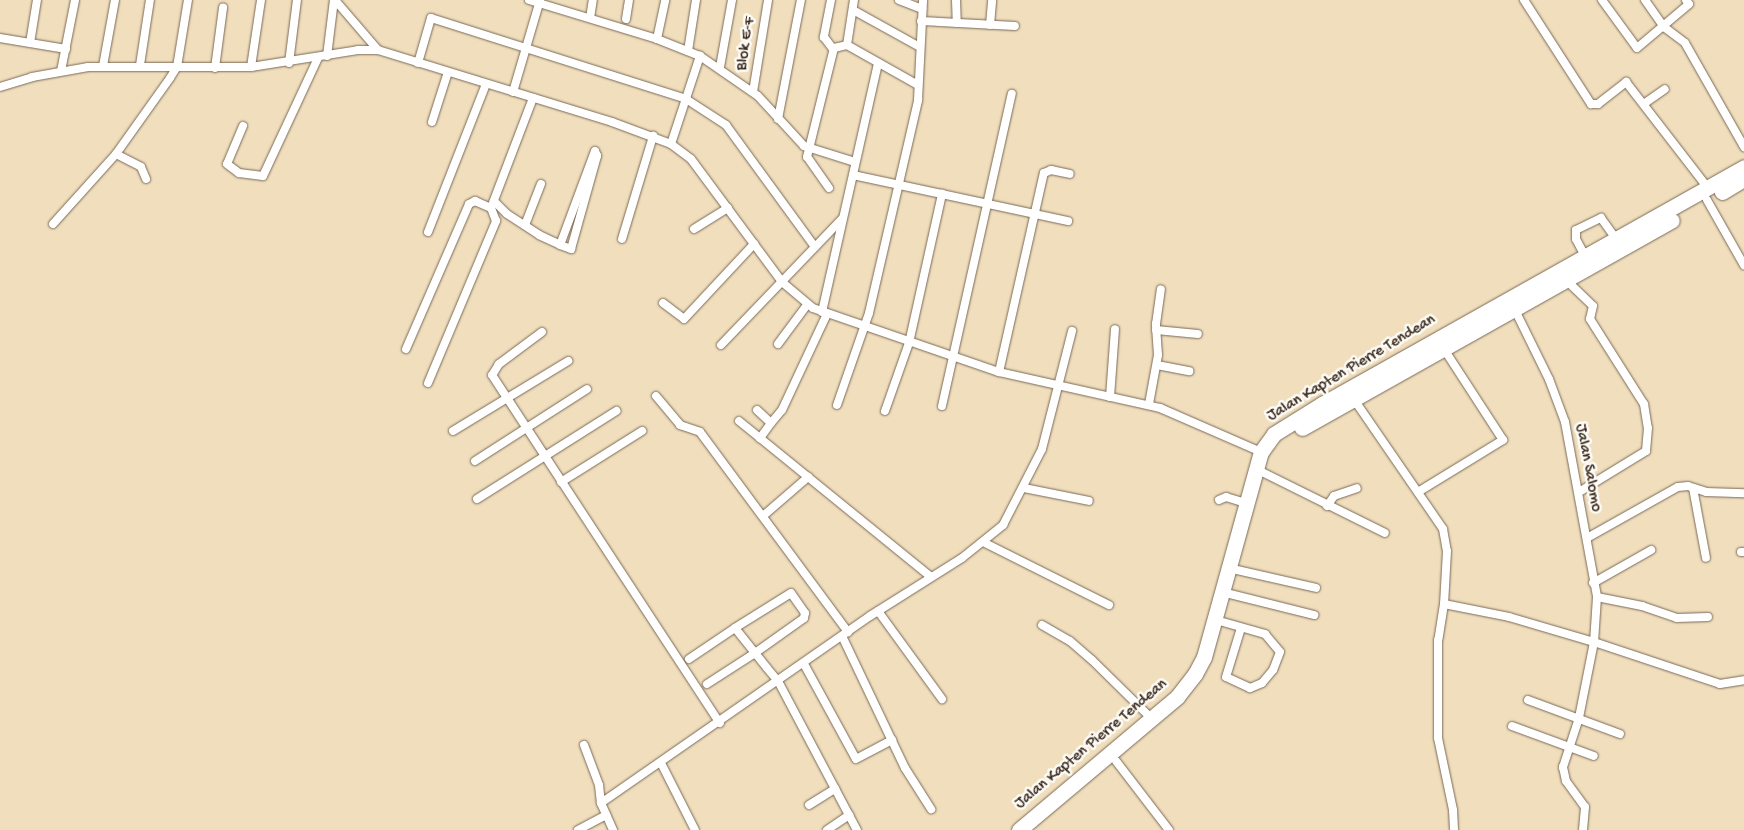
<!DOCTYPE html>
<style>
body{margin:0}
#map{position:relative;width:1744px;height:830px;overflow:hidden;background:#f0debd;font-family:"Gochi Hand",sans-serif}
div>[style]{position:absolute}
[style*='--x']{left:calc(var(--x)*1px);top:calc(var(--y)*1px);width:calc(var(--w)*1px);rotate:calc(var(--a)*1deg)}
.roads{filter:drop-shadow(0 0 1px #7a6956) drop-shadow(0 0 1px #7a6956)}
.street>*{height:8px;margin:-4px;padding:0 4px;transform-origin:4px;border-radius:4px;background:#fff}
.highway>*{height:15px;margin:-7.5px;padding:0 7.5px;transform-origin:7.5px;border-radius:7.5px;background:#fff}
span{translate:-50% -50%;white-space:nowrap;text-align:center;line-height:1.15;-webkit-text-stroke:5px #fdfcf7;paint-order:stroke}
.street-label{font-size:16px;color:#3b2a1e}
</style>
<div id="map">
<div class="roads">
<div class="street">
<div style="--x:335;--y:0;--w:66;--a:49.3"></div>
<div style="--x:529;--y:0;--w:134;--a:16.9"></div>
<div style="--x:657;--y:39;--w:46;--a:21.6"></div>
<div style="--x:831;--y:0;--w:38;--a:101"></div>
<div style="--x:824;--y:37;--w:15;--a:53"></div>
<div style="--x:899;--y:0;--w:25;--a:21"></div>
<div style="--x:956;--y:0;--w:23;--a:88"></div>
<div style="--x:1524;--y:0;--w:124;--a:57.2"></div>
<div style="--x:1591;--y:104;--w:7;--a:0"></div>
<div style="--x:1598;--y:104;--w:36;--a:-38"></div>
<div style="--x:1626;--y:82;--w:134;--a:52.3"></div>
<div style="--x:1602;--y:0;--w:59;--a:53.9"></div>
<div style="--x:1637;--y:48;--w:68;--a:-40.2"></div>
<div style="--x:1689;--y:4;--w:5;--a:-127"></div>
<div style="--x:1645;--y:0;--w:33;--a:55"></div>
<div style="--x:1664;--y:27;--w:26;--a:37"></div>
<div style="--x:1685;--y:43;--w:120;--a:60.4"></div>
<div style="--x:853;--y:10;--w:74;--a:29"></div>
<div style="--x:590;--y:18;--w:18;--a:-81"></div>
<div style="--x:626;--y:19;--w:19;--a:-81"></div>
<div style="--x:921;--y:21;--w:94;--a:3"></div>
<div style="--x:990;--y:25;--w:25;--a:-85"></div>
<div style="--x:0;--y:38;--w:67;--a:9.5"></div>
<div style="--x:657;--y:39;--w:40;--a:-78"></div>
<div style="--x:30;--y:43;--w:44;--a:-80.8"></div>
<div style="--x:847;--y:45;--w:46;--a:-81.2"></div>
<div style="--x:688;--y:51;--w:52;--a:-81.1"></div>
<div style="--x:327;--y:56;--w:56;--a:-82.9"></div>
<div style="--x:289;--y:63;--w:64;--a:-82.8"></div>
<div style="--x:418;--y:63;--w:47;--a:-73.9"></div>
<div style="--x:431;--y:18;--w:268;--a:17.6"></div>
<div style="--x:686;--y:99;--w:48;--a:33"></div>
<div style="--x:726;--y:125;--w:151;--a:53.9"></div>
<div style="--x:140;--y:65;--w:66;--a:-81.3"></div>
<div style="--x:103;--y:66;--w:67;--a:-79.7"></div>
<div style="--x:251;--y:67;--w:68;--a:-81.5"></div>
<div style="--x:720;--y:67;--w:68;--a:-79.8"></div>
<div style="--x:215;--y:68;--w:61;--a:-82.4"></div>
<div style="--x:61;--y:71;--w:72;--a:-78.8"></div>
<div style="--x:0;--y:87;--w:34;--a:-17"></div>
<div style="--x:32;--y:77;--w:57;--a:-10.1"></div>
<div style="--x:88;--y:67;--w:163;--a:0"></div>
<div style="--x:251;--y:67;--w:108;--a:-9"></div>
<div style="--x:358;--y:50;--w:20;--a:0"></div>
<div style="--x:378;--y:50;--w:245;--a:17.1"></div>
<div style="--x:612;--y:122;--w:63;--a:20.4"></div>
<div style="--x:671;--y:144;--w:25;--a:37"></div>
<div style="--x:691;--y:159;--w:153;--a:53.5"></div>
<div style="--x:782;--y:282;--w:40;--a:40"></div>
<div style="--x:813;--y:308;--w:197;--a:19"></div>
<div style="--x:999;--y:372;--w:165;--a:12.6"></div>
<div style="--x:1160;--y:408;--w:110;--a:23.5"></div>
<div style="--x:513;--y:92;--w:96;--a:-73.6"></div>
<div style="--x:753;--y:92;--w:93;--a:-80.7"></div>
<div style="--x:1645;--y:103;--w:24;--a:-35"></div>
<div style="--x:778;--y:119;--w:121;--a:-79.1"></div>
<div style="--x:432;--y:122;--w:52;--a:-72.3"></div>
<div style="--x:243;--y:126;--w:41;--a:112.8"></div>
<div style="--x:227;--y:164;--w:15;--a:37"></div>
<div style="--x:239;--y:173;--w:24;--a:7"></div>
<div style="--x:263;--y:176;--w:130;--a:-65"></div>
<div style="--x:671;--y:144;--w:93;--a:-71.8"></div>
<div style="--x:700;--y:56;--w:70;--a:34.6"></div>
<div style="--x:758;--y:96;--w:68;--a:47.4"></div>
<div style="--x:804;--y:146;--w:53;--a:17.4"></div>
<div style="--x:116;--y:154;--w:28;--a:27"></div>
<div style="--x:141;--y:167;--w:13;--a:67"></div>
<div style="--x:853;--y:175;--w:220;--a:12.1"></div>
<div style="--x:829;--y:188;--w:38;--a:-125"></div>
<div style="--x:807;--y:157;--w:112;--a:-76.1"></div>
<div style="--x:834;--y:48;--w:13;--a:-13"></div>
<div style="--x:847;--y:45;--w:81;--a:29.4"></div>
<div style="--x:1707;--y:200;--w:75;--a:60.4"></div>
<div style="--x:494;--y:201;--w:18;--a:45"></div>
<div style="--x:507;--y:214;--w:38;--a:33"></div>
<div style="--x:539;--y:235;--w:23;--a:25"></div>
<div style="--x:560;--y:245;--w:12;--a:20"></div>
<div style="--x:571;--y:249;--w:97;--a:-74.4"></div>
<div style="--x:597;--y:156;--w:5;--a:-112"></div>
<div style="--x:595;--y:151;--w:100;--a:110.4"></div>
<div style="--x:53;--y:224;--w:94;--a:-48"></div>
<div style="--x:116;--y:154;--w:93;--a:-54.6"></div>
<div style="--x:170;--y:78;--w:13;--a:-58"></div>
<div style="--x:177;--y:67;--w:68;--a:-80.7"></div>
<div style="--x:525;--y:225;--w:44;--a:-68.7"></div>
<div style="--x:694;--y:229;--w:40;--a:-32"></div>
<div style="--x:428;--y:232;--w:159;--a:-68.6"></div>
<div style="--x:622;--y:239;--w:108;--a:-73.2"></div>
<div style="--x:1585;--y:256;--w:19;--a:-118"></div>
<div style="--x:1576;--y:239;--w:9;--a:-90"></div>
<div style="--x:1576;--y:230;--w:28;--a:-26"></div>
<div style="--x:1601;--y:218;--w:26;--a:54"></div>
<div style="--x:1566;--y:280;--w:37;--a:44"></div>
<div style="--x:1593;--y:306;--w:13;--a:103"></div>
<div style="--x:1590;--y:319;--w:101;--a:57.6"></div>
<div style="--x:1644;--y:404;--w:24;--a:81"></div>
<div style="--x:1648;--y:428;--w:23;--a:95"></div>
<div style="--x:1646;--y:451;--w:79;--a:148.5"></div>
<div style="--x:663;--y:303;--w:26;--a:37"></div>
<div style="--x:684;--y:319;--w:103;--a:-47"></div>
<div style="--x:1514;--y:308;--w:79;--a:63.8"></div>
<div style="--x:1549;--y:379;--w:46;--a:69.6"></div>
<div style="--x:1565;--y:422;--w:178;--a:79.6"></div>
<div style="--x:1597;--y:597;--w:45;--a:93.8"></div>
<div style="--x:1594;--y:642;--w:77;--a:101.2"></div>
<div style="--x:1579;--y:718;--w:52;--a:108.1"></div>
<div style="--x:1563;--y:767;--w:14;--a:78"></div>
<div style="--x:1566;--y:781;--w:32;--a:54"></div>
<div style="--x:1585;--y:807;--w:23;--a:95"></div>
<div style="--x:822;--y:312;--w:255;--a:-77.3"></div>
<div style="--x:1156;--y:330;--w:42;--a:5.4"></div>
<div style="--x:542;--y:332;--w:54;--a:143.3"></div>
<div style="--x:499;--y:364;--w:13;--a:122"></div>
<div style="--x:492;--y:375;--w:416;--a:56.8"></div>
<div style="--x:778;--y:344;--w:49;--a:-53.4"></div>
<div style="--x:721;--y:345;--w:175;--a:-46.2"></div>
<div style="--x:406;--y:349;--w:158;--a:-66.5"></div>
<div style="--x:469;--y:204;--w:7;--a:-27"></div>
<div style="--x:475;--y:201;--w:17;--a:24"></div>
<div style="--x:491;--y:208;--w:118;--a:-69.1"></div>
<div style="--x:1157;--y:365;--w:33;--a:11"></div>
<div style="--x:999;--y:372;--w:204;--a:-77.3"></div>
<div style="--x:1044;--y:173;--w:8;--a:-23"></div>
<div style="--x:1051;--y:170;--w:19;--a:12"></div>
<div style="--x:428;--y:383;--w:176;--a:-67.2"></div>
<div style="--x:496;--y:221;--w:14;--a:-111"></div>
<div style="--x:656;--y:396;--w:38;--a:50"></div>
<div style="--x:680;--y:425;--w:21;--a:19"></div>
<div style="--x:700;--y:432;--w:249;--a:53.5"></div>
<div style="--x:1110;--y:397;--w:68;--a:-85.8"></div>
<div style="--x:1353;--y:398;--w:159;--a:55.5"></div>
<div style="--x:1443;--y:529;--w:22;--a:80"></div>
<div style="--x:1447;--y:551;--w:53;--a:93.2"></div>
<div style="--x:1444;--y:604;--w:66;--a:11.3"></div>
<div style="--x:1509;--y:617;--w:89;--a:16.4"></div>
<div style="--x:1594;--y:642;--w:133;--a:18.4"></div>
<div style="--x:1720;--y:684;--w:24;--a:-9"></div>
<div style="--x:1149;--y:404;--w:50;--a:-79.6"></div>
<div style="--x:1158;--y:355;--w:31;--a:-94"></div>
<div style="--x:1156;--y:324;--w:35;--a:-82"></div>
<div style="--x:837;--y:405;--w:97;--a:-70.8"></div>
<div style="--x:869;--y:313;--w:219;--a:-77"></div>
<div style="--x:918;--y:100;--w:100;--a:-87.1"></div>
<div style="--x:942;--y:406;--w:320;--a:-77.4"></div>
<div style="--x:757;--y:410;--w:19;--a:43"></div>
<div style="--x:771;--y:423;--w:17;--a:-50"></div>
<div style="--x:782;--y:410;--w:106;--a:-64.9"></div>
<div style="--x:885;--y:411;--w:72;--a:-70.6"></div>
<div style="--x:909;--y:343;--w:153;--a:-77.5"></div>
<div style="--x:739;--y:421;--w:27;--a:39"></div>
<div style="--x:771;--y:423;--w:19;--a:126"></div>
<div style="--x:760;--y:438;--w:219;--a:39.1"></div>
<div style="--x:453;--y:431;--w:135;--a:-31.3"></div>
<div style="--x:475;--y:461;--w:133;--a:-32.7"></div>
<div style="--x:1262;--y:472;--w:137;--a:26.4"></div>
<div style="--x:561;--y:482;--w:96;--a:-32.2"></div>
<div style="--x:1024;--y:488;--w:66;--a:11.3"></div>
<div style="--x:1693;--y:488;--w:71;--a:79.5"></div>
<div style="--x:1418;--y:492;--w:100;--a:-31.5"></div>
<div style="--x:1503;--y:440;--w:108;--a:-123"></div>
<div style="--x:477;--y:499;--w:165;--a:-32.3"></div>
<div style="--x:1219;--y:500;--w:8;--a:-23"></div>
<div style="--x:1226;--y:497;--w:21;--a:17"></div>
<div style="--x:1327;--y:506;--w:12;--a:-55"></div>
<div style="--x:1334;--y:496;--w:24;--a:-19"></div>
<div style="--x:763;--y:516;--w:60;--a:-40.9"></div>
<div style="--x:1587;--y:538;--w:104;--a:-29.3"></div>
<div style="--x:1678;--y:487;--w:10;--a:-6"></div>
<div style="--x:1688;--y:486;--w:19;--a:18"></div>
<div style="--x:1706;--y:492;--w:38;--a:2"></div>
<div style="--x:983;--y:542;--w:141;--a:26.6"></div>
<div style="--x:1741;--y:552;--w:3;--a:0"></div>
<div style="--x:1237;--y:570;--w:81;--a:12.8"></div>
<div style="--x:1593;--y:583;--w:67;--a:-29.6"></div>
<div style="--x:1230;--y:594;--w:87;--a:14"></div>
<div style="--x:1597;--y:597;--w:46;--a:11.3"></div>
<div style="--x:1642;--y:606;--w:37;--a:19"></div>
<div style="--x:1677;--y:618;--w:31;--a:-2"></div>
<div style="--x:1444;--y:604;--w:36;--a:99"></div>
<div style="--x:1438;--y:640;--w:98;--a:90"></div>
<div style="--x:1438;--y:738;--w:74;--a:78.2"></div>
<div style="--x:1453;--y:810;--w:20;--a:87"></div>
<div style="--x:878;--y:611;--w:109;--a:54"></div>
<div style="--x:1223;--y:622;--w:44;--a:15.9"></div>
<div style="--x:1265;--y:634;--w:23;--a:50"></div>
<div style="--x:1280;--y:652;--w:19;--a:111"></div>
<div style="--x:1273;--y:670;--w:17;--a:130"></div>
<div style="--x:1262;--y:683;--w:13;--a:157"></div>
<div style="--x:1250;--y:688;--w:26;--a:-155"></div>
<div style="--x:1226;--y:677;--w:51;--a:-73"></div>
<div style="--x:1042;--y:625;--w:32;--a:30"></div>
<div style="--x:1070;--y:641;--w:29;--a:41"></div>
<div style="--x:1092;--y:660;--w:84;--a:44.5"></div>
<div style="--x:842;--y:636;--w:146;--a:64.5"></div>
<div style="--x:905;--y:768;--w:49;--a:57.6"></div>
<div style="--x:689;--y:659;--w:55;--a:-34"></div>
<div style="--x:804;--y:664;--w:108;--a:61.3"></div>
<div style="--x:856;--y:759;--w:41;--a:-27.8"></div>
<div style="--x:707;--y:684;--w:57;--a:-32.9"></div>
<div style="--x:755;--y:653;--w:60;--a:-35.5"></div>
<div style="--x:804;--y:618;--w:5;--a:-79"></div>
<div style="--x:805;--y:613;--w:24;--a:-125"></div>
<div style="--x:791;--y:593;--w:66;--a:148"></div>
<div style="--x:735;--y:628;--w:51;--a:51.3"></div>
<div style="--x:767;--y:668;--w:17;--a:50"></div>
<div style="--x:778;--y:681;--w:169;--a:62.1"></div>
<div style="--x:1528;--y:700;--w:98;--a:20.3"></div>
<div style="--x:1512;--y:726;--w:87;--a:20.1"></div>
<div style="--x:584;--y:745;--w:43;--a:69.4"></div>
<div style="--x:599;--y:785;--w:18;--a:84"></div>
<div style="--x:601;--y:803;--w:30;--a:66"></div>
<div style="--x:1116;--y:761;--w:87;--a:52.5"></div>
<div style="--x:661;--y:763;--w:75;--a:63.1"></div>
<div style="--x:601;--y:803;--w:328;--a:-34.8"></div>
<div style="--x:870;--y:616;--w:109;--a:-32.2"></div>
<div style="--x:962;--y:558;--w:53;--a:-38.8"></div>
<div style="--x:1003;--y:525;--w:85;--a:-62.8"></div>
<div style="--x:1042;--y:449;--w:122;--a:-75.7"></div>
<div style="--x:809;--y:805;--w:31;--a:-32"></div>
<div style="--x:578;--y:830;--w:32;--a:-28"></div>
<div style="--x:827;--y:830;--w:27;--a:-34"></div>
</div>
<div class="highway">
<div style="--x:1722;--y:192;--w:26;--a:-31"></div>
<div style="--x:1302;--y:428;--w:424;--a:-29.3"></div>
<div style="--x:1019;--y:830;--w:207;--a:-40.1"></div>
<div style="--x:1177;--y:697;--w:29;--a:-52"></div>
<div style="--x:1195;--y:674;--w:19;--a:-62"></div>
<div style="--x:1204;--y:657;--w:213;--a:-74.5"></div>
<div style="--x:1261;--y:452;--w:22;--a:-54"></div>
<div style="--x:1274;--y:434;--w:57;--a:-32"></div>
<div style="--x:1322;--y:404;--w:484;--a:-29.3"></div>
</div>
</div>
<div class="street-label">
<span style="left:747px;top:44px;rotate:-81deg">Blok E-F</span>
<span style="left:1352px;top:369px;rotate:-31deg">Jalan Kapten Pierre Tendean</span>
<span style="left:1587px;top:468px;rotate:79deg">Jalan Salomo</span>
<span style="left:1092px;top:745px;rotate:-40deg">Jalan Kapten Pierre Tendean</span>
</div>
</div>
